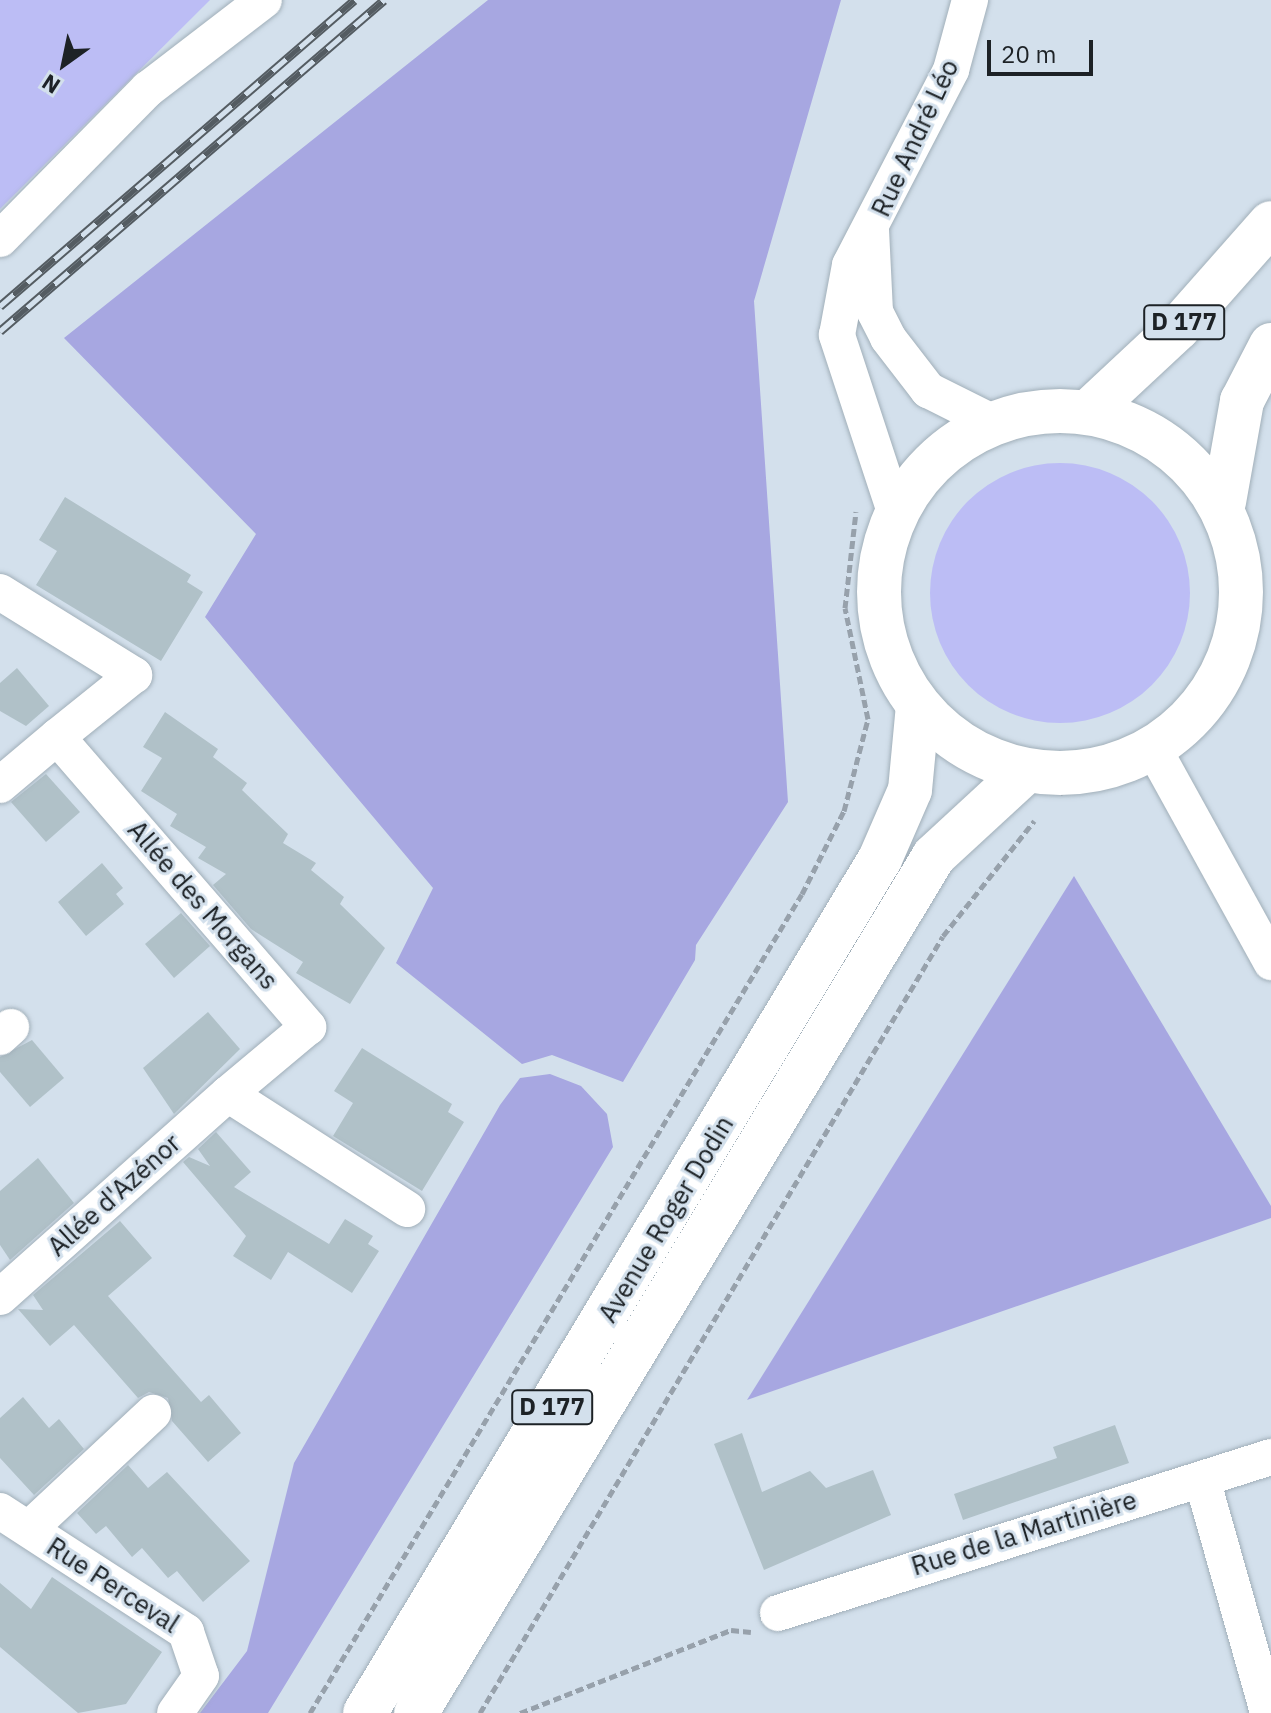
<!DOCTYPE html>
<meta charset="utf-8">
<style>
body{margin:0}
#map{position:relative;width:1271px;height:1713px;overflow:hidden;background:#d3e0ec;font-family:"IBM Plex Sans",sans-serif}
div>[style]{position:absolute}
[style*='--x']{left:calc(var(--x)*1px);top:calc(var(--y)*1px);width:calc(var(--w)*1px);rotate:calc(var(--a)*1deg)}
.green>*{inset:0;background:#bcbdf5}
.round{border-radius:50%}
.forest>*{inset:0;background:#a7a7e1}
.building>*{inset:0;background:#b0c1c8}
.path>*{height:5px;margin-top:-2.5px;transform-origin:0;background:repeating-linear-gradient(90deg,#97a1ab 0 8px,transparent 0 12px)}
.roads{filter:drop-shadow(0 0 2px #a1afb9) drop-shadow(0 0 2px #a1afb9)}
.minor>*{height:36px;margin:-18px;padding:0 18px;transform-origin:18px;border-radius:18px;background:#fff}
.major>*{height:44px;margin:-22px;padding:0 22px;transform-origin:22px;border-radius:22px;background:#fff}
.major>.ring{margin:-22px;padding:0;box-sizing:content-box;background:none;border:44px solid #fff;border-radius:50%}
.highway>*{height:44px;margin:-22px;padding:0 22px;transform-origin:22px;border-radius:22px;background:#fff}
.rail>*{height:9px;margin-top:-4.5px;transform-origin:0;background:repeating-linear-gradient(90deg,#d3e0ec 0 18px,#545c62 0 36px);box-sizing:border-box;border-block:2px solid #545c62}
span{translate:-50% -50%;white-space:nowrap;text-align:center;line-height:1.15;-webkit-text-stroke:6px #d3e0ec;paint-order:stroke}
.shield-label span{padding:2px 6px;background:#d3e0ec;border:2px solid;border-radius:6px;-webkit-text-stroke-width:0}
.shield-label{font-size:24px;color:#1d2226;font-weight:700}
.street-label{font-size:26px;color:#1d2226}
.north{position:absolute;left:24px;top:24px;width:80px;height:80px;-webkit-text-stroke:6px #d3e0ec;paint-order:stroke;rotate:213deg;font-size:22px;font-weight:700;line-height:32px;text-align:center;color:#1d2226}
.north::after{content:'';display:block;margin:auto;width:28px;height:36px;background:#1d2226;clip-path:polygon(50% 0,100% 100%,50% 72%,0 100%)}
.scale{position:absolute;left:987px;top:40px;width:106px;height:36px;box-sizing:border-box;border:4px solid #1d2226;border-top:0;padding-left:10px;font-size:24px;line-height:28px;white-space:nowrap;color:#1d2226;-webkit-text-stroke:6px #d3e0ec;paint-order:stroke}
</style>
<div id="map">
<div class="green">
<div style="clip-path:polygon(0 0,210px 0,0 209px)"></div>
<div class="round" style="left:930px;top:463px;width:260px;height:260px"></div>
</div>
<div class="forest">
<div style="clip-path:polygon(488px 0,841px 0,754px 301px,788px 802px,696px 945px,695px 960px,623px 1082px,552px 1055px,522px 1064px,396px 963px,433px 888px,205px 617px,256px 534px,64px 338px)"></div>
<div style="clip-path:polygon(1074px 876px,1271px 1206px,1271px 1218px,747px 1400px)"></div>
<div style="clip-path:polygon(550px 1074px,581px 1086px,607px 1114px,613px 1147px,268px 1713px,200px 1713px,247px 1651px,294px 1463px,500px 1105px,520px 1078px)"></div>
</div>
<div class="building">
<div style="clip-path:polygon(65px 497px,191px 575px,187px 582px,203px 592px,161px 661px,36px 585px,57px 551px,39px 540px)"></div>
<div style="clip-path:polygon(17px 668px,49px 706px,26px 726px,0 711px,0 683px)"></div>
<div style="clip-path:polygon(165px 712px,218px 749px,213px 757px,247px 783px,242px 790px,288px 834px,283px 843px,316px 863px,311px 870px,344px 897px,340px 904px,385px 948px,350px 1004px,296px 973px,303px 962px,251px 929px,213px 885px,226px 874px,198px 858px,206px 847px,170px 826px,177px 814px,141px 791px,162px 758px,143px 747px)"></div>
<div style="clip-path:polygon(46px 774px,80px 812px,46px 842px,11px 802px)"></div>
<div style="clip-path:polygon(102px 863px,123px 888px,116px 894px,124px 904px,86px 936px,58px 902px)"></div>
<div style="clip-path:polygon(181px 913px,210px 946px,174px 978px,145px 944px)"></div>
<div style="clip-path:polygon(208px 1012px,240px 1049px,174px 1114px,143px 1068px)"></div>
<div style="clip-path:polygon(32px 1040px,64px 1078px,30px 1107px,0 1072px,0 1057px)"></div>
<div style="clip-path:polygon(362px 1048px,452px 1104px,448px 1112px,464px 1122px,422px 1191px,333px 1136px,353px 1103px,334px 1091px)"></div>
<div style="clip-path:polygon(216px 1132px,251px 1172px,234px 1187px,329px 1244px,345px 1219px,373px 1236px,368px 1244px,379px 1251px,352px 1293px,288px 1252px,271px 1280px,233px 1256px,246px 1236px,183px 1162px,189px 1157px,210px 1166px,198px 1149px)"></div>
<div style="clip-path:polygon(38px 1158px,74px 1203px,10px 1260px,0 1245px,0 1191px)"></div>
<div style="clip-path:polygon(120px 1221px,152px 1258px,108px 1296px,201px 1402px,209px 1395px,241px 1433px,208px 1462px,172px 1421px,168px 1398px,149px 1392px,138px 1398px,74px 1325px,50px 1346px,18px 1309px,43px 1310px,33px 1295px)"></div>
<div style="clip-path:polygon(23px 1397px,49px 1428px,59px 1419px,84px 1449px,34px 1495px,0 1458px,0 1418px)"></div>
<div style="clip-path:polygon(1115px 1425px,1129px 1463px,963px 1520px,954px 1494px,1057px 1458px,1053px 1447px)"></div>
<div style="clip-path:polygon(742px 1433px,762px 1492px,810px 1471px,826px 1488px,873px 1470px,891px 1515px,764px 1570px,714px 1444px)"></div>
<div style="clip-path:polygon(128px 1465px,148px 1488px,167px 1472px,250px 1561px,203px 1602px,177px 1571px,168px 1578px,142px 1548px,132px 1557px,106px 1526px,96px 1534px,77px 1513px)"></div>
<div style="clip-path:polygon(52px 1577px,162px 1652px,126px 1704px,78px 1713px,0 1647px,0 1583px,31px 1609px)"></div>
</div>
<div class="path">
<div style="--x:1060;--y:794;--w:28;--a:-45"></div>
<div style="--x:310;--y:1713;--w:955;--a:-59.01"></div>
<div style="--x:802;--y:894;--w:93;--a:-63.2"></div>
<div style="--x:844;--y:811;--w:95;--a:-75.4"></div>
<div style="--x:868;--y:719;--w:113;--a:-101.7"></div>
<div style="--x:845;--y:608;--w:97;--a:-83.5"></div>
<div style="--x:480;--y:1713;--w:904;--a:-59.21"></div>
<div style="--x:943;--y:936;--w:147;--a:-51.6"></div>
<div style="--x:520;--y:1713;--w:227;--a:-21.5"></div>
<div style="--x:731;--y:1630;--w:20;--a:6"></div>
</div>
<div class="roads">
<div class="minor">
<div style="--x:871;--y:230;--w:82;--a:87.2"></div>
<div style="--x:875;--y:312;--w:29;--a:63"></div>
<div style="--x:888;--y:338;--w:66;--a:52.4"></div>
<div style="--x:928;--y:390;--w:74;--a:26.6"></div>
<div style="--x:0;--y:239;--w:211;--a:-45.4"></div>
<div style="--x:148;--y:89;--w:146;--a:-37.5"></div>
<div style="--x:897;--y:518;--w:193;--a:-108.2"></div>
<div style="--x:837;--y:335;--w:71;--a:-79.5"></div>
<div style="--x:850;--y:265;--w:220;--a:-62.6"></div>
<div style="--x:951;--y:70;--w:73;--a:-74.8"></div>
<div style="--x:0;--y:592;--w:158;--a:31.8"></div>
<div style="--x:134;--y:675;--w:99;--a:141.2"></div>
<div style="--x:57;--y:737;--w:384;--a:49.1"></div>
<div style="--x:308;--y:1027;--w:104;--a:140.1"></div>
<div style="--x:228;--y:1094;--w:213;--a:32.7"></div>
<div style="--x:1152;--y:746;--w:247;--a:61.1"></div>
<div style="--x:0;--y:785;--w:75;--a:-40.1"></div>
<div style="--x:0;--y:1037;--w:15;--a:-42"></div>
<div style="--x:0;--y:1297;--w:305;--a:-41.7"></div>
<div style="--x:1202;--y:1479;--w:243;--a:74.2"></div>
<div style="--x:0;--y:1511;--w:222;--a:33"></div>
<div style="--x:186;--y:1632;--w:46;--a:71.2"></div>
<div style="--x:201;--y:1676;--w:45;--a:125.1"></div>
<div style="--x:29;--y:1529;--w:170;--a:-43.1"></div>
<div style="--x:778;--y:1613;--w:517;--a:-17.56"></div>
</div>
<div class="major">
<div class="ring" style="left:879px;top:411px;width:318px;height:318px"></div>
<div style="--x:365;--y:1713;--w:997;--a:-58.91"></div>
<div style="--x:880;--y:859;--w:75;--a:-66.5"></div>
<div style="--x:910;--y:790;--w:84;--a:-84.6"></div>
<div style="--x:416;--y:1713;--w:1001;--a:-58.85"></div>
<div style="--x:934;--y:856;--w:124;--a:-42.7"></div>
</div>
<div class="highway">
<div style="--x:1088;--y:412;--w:123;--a:-43"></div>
<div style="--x:1178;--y:328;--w:140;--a:-48.5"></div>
<div style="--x:1224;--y:502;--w:103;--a:-79.9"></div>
<div style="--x:1242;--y:401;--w:63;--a:-62.6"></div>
</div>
</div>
<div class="rail">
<div style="--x:0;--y:306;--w:468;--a:-40.8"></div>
<div style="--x:0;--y:331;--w:507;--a:-40.76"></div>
</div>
<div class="shield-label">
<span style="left:1184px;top:322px">D 177</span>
<span style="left:552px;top:1407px">D 177</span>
</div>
<div class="street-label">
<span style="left:915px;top:138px;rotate:-65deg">Rue André Léo</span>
<span style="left:203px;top:905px;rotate:49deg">Allée des Morgans</span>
<span style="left:114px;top:1195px;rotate:-42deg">Allée d'Azénor</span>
<span style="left:666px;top:1219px;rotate:-59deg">Avenue Roger Dodin</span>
<span style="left:1024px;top:1533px;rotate:-17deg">Rue de la Martinière</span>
<span style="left:113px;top:1585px;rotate:33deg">Rue Perceval</span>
</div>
<div class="north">N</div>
<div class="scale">20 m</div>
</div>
